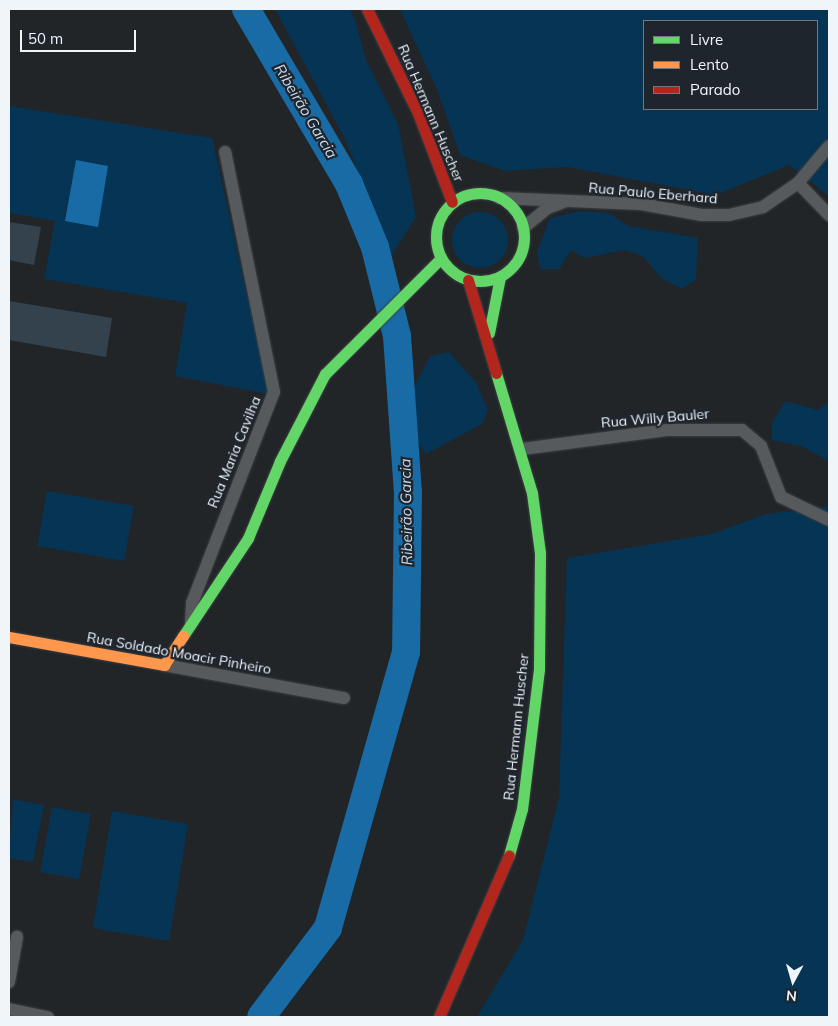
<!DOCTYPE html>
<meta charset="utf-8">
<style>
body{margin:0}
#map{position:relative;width:838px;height:1026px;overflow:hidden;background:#222528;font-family:Mulish,sans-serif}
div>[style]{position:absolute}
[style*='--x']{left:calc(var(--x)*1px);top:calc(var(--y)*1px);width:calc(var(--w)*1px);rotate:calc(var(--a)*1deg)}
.green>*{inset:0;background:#053454}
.round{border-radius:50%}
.water>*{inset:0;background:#186ba4}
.river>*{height:28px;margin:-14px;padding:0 14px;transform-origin:14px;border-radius:14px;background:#186ba4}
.building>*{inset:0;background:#34424d}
.roads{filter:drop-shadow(0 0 1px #3d4043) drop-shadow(0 0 1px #3d4043)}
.street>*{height:12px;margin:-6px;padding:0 6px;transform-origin:6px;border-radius:6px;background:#575a5c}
.fast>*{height:11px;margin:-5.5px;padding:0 5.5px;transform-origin:5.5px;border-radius:5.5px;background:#63d668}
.fast>.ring{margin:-5.5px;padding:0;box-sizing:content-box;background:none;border:11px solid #63d668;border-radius:50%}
.slow>*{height:11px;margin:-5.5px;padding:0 5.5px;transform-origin:5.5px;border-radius:5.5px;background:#ff974d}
.jam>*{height:11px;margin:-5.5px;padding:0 5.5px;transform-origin:5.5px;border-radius:5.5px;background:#b3261e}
span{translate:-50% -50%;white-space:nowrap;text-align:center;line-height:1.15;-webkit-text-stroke:4.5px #1e252c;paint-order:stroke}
.street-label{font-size:14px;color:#f0f5fa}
.water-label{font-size:15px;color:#c9dcee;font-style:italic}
.frame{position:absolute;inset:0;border:10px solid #f0f5fa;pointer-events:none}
.legend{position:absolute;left:643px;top:20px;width:175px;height:90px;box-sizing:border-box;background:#1e252c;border:1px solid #72787e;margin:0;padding:6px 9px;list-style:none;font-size:15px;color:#f0f5fa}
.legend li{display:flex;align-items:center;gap:10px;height:25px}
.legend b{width:25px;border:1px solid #72787e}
.north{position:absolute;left:768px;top:956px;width:50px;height:50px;-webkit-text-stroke:4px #1e252c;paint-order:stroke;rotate:186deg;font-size:14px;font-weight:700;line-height:20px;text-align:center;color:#f0f5fa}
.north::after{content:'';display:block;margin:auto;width:18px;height:22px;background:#f0f5fa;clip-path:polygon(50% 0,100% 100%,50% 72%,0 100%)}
.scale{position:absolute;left:20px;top:30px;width:116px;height:22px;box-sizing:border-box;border:2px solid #f0f5fa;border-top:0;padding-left:6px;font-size:15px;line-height:18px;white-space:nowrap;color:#f0f5fa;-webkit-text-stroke:4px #1e252c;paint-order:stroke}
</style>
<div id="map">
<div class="green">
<div style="clip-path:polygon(275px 9px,350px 9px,355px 20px,366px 60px,398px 124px,416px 217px,391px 256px,346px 141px)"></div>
<div style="clip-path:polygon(evenodd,400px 9px,829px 9px,829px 196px,789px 165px,716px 195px,568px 167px,506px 171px,460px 155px,438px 92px,400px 9px,644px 21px,817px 21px,817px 109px,644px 109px,644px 21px)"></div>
<div style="clip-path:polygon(9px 106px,212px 138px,269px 394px,175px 376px,187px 303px,44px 279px,55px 221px,9px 213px)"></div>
<div style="clip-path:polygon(580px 211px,609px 213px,628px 226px,698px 238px,696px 279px,682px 289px,661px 278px,643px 256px,624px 250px,585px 258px,571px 250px,559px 269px,540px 269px,537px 252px,550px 218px)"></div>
<div class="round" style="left:452px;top:212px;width:56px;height:56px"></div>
<div style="clip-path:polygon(449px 352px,477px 384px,488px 411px,482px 424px,426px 454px,416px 440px,412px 392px,430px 356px)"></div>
<div style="clip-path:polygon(785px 401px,818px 410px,829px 402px,829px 461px,801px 446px,772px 440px,772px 423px)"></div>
<div style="clip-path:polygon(47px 491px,134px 506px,124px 561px,37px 546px)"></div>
<div style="clip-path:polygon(829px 506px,829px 1017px,477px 1017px,523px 940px,559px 798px,567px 558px,712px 534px,766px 514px)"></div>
<div style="clip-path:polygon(13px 799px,44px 805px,33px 862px,9px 858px)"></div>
<div style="clip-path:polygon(52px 807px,91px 814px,79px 879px,40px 872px)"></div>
<div style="clip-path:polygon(112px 811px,188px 824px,169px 941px,93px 928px)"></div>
</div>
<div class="water">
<div style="clip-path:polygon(76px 160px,108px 166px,98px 227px,65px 221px)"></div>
</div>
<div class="river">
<div style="--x:246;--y:9;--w:203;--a:59.5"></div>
<div style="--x:349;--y:184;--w:68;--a:67.6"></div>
<div style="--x:375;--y:247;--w:92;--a:76.1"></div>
<div style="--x:397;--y:336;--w:156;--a:86"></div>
<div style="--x:408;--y:492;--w:160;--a:90.7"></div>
<div style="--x:406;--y:652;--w:287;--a:105.8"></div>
<div style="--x:328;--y:928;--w:111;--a:127"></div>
</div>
<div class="building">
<div style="clip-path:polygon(9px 222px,41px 227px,34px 265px,9px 260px)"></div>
<div style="clip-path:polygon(9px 301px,112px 318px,106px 357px,9px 340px)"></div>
</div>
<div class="roads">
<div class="street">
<div style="--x:798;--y:183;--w:45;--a:45.9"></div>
<div style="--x:499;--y:198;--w:142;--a:2.4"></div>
<div style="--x:641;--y:204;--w:62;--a:10.2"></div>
<div style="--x:702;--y:215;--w:27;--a:0"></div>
<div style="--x:729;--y:215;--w:35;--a:-13"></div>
<div style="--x:763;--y:207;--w:42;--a:-34.4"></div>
<div style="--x:798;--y:183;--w:48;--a:-50"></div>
<div style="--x:523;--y:228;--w:32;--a:-39"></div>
<div style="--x:548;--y:208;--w:17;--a:-21"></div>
<div style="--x:522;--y:449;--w:146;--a:-7.5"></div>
<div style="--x:667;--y:430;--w:75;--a:0"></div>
<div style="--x:742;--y:430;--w:25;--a:40"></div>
<div style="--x:761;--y:446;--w:55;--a:68.6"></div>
<div style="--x:781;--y:497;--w:53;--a:25.6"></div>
<div style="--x:191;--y:624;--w:21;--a:-87"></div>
<div style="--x:192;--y:603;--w:226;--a:-68.8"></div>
<div style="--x:274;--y:392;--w:245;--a:-101.5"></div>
<div style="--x:164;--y:665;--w:183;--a:10.4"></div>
<div style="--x:9;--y:982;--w:46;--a:-79.9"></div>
<div style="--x:9;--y:1009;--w:40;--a:12"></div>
</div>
<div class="fast">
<div class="ring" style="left:436px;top:193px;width:77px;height:77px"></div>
<div style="--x:489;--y:333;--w:57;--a:-78.9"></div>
<div style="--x:496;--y:373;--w:125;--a:73.3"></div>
<div style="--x:532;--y:493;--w:61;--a:82.4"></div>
<div style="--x:540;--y:553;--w:116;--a:90.5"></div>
<div style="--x:539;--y:669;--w:141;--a:96.9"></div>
<div style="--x:522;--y:809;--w:48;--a:105.8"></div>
<div style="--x:183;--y:636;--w:118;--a:-56.4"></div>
<div style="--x:248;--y:538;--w:83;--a:-67.4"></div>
<div style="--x:280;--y:461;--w:98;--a:-62.7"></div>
<div style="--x:325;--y:374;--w:164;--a:-45"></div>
</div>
<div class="slow">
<div style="--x:9;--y:637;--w:158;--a:10.2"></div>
<div style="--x:164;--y:665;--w:35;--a:-57"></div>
</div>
<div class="jam">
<div style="--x:367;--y:9;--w:116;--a:63.9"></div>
<div style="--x:418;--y:113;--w:95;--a:69.1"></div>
<div style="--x:468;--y:280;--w:97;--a:73.2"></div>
<div style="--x:439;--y:1017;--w:176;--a:-66.6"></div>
</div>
</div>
<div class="street-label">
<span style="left:431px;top:113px;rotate:67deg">Rua Hermann Huscher</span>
<span style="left:653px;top:193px;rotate:5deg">Rua Paulo Eberhard</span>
<span style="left:655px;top:418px;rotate:-5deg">Rua Willy Bauler</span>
<span style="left:234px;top:452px;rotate:-68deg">Rua Maria Cavilha</span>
<span style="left:179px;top:653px;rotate:10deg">Rua Soldado Moacir Pinheiro</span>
<span style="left:516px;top:727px;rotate:-84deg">Rua Hermann Huscher</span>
</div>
<div class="water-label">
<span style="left:306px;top:111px;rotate:59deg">Ribeirão Garcia</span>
<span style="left:406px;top:512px;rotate:-91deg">Ribeirão Garcia</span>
</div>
<div class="frame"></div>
<ul class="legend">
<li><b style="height:6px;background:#63d668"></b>Livre</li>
<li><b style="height:6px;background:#ff974d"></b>Lento</li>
<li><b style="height:6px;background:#b3261e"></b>Parado</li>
</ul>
<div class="north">N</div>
<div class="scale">50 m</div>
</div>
